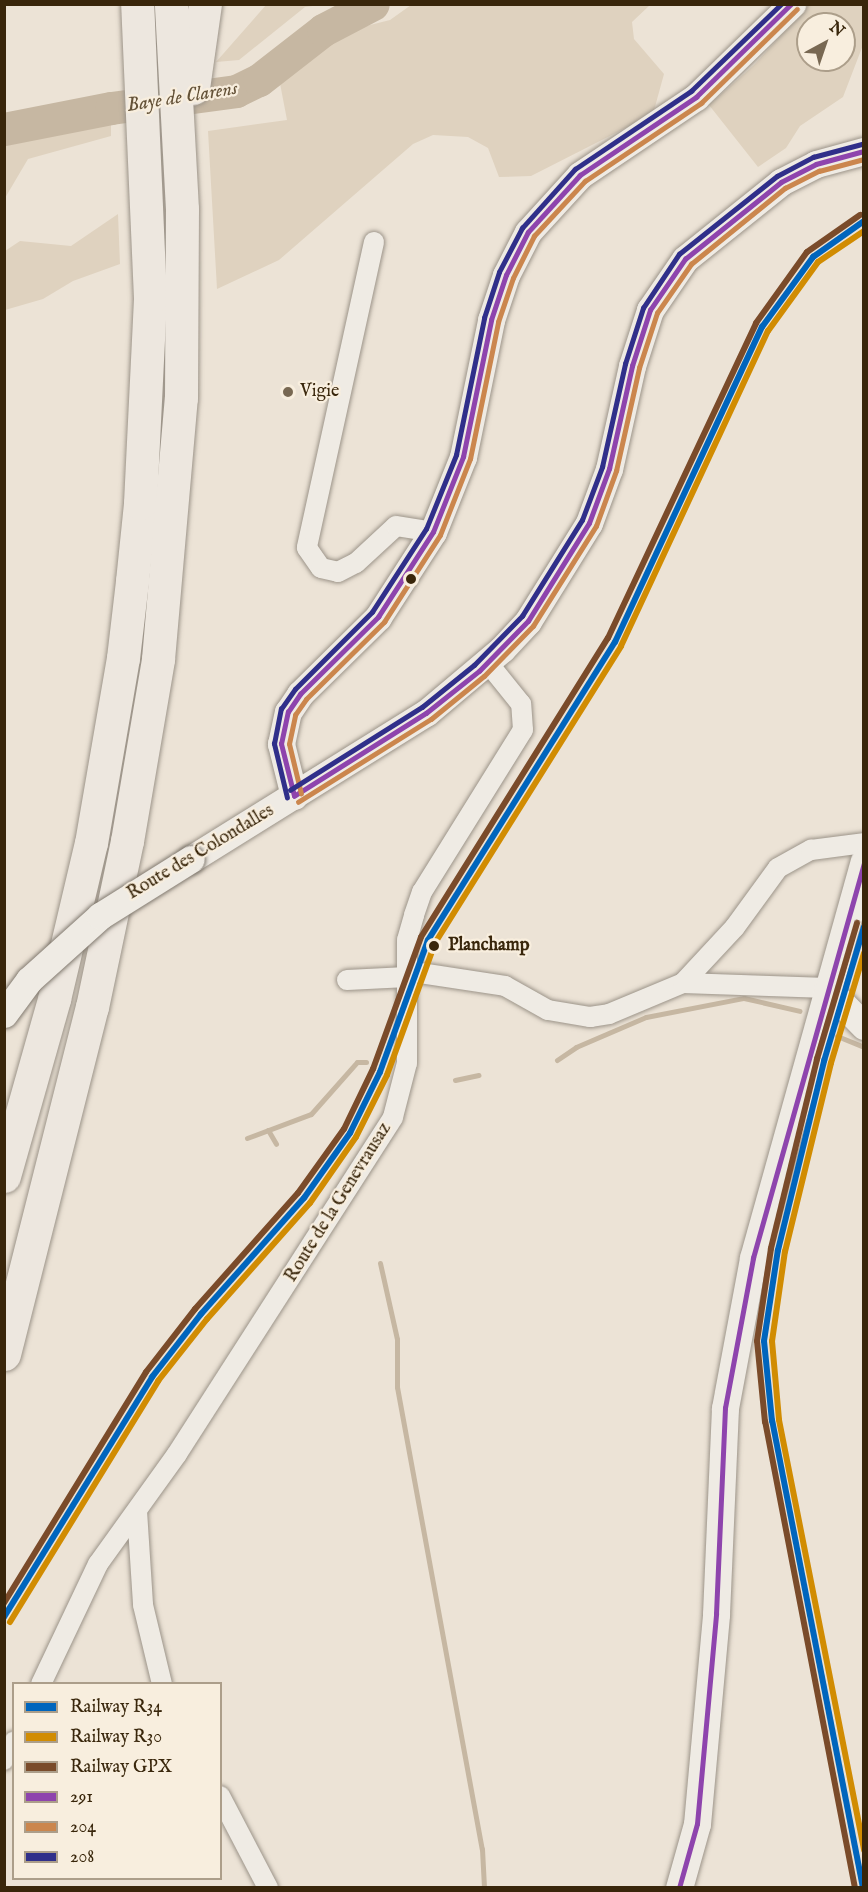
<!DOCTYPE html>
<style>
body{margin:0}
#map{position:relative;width:868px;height:1892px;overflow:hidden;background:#ece3d6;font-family:"IM FELL English",serif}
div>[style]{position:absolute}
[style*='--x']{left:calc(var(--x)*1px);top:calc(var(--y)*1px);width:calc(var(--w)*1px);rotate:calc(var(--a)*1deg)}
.green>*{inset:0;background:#dfd2bf}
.stream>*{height:5px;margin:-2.5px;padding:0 2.5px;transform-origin:2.5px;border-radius:2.5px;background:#c6b7a2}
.river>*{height:33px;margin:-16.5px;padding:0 16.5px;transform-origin:16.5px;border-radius:16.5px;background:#c6b7a2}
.roads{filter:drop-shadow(0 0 2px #9c9489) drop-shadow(0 0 2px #9c9489)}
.street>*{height:20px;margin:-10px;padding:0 10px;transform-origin:10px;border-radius:10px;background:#efebe4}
.secondary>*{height:27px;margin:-13.5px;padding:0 13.5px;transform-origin:13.5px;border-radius:13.5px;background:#efebe4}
.highway>*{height:33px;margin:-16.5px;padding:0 16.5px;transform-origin:16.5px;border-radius:16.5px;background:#ede7df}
.bridges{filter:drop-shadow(0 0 2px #81796f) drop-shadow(0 0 2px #81796f)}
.secondary-bridge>*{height:27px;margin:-13.5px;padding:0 13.5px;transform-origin:13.5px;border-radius:13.5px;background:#efebe4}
.bus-1>*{height:4.5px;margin:-2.25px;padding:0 2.25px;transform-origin:2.25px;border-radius:2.25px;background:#8e44ad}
.bus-2>*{height:4.5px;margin:-2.25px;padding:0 2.25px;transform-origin:2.25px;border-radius:2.25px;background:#cb864d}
.bus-3>*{height:4.5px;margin:-2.25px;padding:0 2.25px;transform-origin:2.25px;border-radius:2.25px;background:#302f8a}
.rail-1>*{height:6px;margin:-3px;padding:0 3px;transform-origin:3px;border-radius:3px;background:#0065bd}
.rail-2>*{height:6px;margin:-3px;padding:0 3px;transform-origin:3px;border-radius:3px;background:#d18c02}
.rail-3>*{height:6px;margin:-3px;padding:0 3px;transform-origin:3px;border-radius:3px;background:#7a4b2a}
.dots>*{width:16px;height:16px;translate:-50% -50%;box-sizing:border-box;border:3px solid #f8eede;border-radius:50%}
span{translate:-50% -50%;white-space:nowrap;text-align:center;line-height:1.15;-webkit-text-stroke:4.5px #f8eede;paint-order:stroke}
.poi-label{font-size:18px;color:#39260b}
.left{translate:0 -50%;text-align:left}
.street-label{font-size:18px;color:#39260b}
.stop-label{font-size:18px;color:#39260b;font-weight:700}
.water-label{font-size:20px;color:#645238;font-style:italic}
.frame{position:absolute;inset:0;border:6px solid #39260b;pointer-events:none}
.legend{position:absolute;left:12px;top:1682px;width:210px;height:198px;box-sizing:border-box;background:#f8eede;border:2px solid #ac9e8a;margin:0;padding:8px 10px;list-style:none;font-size:18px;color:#39260b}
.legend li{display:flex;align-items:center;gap:12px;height:30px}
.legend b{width:30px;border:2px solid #ac9e8a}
.north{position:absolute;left:796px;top:12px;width:60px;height:60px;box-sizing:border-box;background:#f8eede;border:2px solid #ac9e8a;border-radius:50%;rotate:40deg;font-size:16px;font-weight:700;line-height:24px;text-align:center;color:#39260b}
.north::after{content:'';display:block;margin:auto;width:21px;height:27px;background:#786852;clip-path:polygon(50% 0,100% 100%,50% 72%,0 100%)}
</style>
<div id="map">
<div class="green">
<div style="clip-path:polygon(266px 5px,320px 5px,305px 7px,239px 60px,216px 62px)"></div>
<div style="clip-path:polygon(411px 5px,650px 5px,632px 22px,634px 39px,664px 74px,653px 114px,531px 176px,499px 177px,488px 148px,468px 137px,433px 135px,413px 144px,279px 260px,217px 289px,208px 131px,287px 120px,278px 73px,350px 30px,390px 20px)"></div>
<div style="clip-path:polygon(evenodd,809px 5px,863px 5px,863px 45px,843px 97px,800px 126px,786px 148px,758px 167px,709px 105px,754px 65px,809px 5px,808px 24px,844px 24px,844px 60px,808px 60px,808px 24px)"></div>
<div style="clip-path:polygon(111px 108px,111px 136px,28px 159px,5px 198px,5px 129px)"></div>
<div style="clip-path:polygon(118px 214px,120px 264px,73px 281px,43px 299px,5px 310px,5px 251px,20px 241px,71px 246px)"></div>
</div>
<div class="stream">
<div style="--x:837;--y:1036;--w:29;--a:22"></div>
<div style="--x:557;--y:1060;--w:23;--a:-34"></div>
<div style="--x:576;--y:1047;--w:76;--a:-23.2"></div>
<div style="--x:646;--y:1017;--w:100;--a:-11"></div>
<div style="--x:744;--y:998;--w:57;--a:13.1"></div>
<div style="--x:455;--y:1080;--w:24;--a:-12"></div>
<div style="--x:268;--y:1130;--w:16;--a:60"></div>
<div style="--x:247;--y:1138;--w:68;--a:-20.6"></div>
<div style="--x:311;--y:1114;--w:69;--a:-48.5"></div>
<div style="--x:357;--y:1062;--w:9;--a:0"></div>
<div style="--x:380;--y:1263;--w:78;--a:77.4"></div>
<div style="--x:397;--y:1339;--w:48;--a:90"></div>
<div style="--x:397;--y:1387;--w:470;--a:79.6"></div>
<div style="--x:482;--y:1849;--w:39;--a:87"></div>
</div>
<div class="river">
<div style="--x:4;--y:129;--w:109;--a:-11.1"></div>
<div style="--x:111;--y:108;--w:126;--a:-7.7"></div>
<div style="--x:236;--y:91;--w:25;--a:-26"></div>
<div style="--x:259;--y:80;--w:81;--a:-38"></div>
<div style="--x:323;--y:30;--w:56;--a:-27.5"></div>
</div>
<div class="roads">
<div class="street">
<div style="--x:374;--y:242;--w:313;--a:102.4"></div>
<div style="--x:307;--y:548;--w:24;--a:55"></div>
<div style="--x:321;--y:568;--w:17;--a:13"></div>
<div style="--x:338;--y:572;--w:20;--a:-27"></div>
<div style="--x:356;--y:563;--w:54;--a:-42.8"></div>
<div style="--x:396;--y:526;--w:37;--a:9"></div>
<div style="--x:407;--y:971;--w:99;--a:8.7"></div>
<div style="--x:505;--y:986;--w:49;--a:29.2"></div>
<div style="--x:548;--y:1010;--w:43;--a:9.5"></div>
<div style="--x:590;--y:1017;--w:19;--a:-9"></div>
<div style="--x:609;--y:1014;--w:80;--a:-22.7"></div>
<div style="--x:683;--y:983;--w:144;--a:2"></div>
<div style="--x:347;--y:980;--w:60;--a:-2.9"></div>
<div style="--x:683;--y:983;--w:76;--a:-47.1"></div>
<div style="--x:735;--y:927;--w:73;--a:-53.9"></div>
<div style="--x:778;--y:868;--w:38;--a:-29"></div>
<div style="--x:811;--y:850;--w:53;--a:-7.5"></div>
<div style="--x:137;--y:1511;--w:94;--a:86.3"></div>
<div style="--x:143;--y:1605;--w:81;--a:76.5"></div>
<div style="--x:41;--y:1684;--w:133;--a:-64.6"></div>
<div style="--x:98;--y:1564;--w:135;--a:-54.3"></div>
<div style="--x:177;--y:1454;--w:400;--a:-57.3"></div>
<div style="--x:393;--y:1117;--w:56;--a:-75.5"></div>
<div style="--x:407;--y:1063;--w:123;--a:-90"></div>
<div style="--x:407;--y:940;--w:26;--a:-74"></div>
<div style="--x:414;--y:915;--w:24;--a:-71"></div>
<div style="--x:422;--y:892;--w:191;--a:-58.1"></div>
<div style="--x:523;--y:730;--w:26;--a:-94"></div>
<div style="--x:521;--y:704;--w:53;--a:-128.8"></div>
<div style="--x:4;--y:1760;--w:21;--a:-62"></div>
<div style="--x:220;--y:1796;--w:104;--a:62.4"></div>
</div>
<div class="secondary">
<div style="--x:294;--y:796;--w:54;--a:-104"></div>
<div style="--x:281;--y:744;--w:33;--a:-78"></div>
<div style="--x:288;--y:712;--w:22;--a:-56"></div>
<div style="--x:300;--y:694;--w:110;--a:-44.6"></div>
<div style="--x:378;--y:617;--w:101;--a:-57.1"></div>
<div style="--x:433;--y:532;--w:81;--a:-68.2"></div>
<div style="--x:463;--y:457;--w:140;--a:-78.4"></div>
<div style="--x:491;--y:320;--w:47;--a:-71.6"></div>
<div style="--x:506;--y:275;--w:48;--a:-62.9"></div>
<div style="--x:528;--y:232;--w:77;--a:-47.6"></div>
<div style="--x:580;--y:175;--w:140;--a:-33.9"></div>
<div style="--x:696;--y:97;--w:134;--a:-44.1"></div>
<div style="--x:191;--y:859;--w:277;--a:-31.9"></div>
<div style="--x:426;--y:713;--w:99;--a:-40.1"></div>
<div style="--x:502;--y:649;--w:38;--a:-47"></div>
<div style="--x:528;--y:621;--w:115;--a:-58.1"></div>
<div style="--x:589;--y:523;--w:58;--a:-69.7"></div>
<div style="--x:609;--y:469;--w:106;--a:-77.4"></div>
<div style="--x:632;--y:366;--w:59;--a:-72.2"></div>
<div style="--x:650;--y:310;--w:62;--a:-55.5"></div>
<div style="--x:685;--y:259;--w:123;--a:-38.7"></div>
<div style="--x:781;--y:182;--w:39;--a:-27"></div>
<div style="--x:816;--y:164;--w:50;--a:-15.2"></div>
<div style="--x:827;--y:988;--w:53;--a:45.8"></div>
<div style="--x:679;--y:1888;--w:66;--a:-74.3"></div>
<div style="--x:697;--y:1824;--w:211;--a:-84.8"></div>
<div style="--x:716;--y:1614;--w:206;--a:-87.5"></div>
<div style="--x:725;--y:1408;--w:153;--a:-79.4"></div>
<div style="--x:753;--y:1258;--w:412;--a:-74.4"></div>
</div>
<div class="highway">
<div style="--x:193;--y:88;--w:85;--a:-81.9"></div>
<div style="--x:4;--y:1176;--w:184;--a:-74.2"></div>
<div style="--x:54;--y:999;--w:160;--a:-76.7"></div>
<div style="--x:91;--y:843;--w:188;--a:-80.2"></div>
<div style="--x:123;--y:658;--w:78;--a:-83.3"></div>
<div style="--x:132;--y:581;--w:78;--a:-84.1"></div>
<div style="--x:140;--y:503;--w:205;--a:-87.2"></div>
<div style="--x:150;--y:298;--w:294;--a:-92.5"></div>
<div style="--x:4;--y:1354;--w:358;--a:-75.8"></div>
<div style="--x:92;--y:1007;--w:170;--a:-78.1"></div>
<div style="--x:127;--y:841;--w:185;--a:-80.3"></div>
<div style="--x:158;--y:659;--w:262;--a:-85"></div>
<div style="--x:181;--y:398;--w:189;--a:-89.7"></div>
<div style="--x:182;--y:209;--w:205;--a:-93.1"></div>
</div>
</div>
<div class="bridges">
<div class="secondary-bridge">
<div style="--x:4;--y:1014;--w:42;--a:-53.7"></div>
<div style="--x:29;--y:980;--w:96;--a:-42"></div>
<div style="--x:100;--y:916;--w:107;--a:-32.1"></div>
</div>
</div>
<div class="bus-1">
<div style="--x:294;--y:796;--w:54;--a:-104"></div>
<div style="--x:281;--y:744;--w:33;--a:-78"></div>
<div style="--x:288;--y:712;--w:22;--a:-56"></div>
<div style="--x:300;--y:694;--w:110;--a:-44.6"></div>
<div style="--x:378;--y:617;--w:101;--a:-57.1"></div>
<div style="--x:433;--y:532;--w:81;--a:-68.2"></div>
<div style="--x:463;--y:457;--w:140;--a:-78.4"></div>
<div style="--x:491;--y:320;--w:47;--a:-71.6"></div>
<div style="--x:506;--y:275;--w:48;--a:-62.9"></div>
<div style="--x:528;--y:232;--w:77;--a:-47.6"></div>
<div style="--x:580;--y:175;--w:140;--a:-33.9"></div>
<div style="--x:696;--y:97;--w:133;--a:-44.4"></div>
<div style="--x:294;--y:796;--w:156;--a:-32.2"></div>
<div style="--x:426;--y:713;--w:68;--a:-38.4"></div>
<div style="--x:479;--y:671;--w:70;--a:-45.6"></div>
<div style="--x:528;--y:621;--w:115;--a:-58.1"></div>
<div style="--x:589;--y:523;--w:58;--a:-69.7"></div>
<div style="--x:609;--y:469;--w:106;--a:-77.4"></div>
<div style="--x:632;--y:366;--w:59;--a:-72.2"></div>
<div style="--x:650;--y:310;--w:62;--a:-55.5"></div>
<div style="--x:685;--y:259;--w:123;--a:-38.7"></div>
<div style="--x:781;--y:182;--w:39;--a:-27"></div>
<div style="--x:816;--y:164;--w:50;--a:-15.2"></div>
<div style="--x:679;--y:1888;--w:66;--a:-74.3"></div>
<div style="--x:697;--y:1824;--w:211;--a:-84.8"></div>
<div style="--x:716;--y:1614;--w:206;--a:-87.5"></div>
<div style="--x:725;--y:1408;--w:153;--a:-79.4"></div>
<div style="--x:753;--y:1258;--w:410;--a:-74.3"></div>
</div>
<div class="bus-2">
<div style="--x:301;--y:794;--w:51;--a:-103.5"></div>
<div style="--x:289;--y:744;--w:30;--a:-78"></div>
<div style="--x:295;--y:715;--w:19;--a:-55"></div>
<div style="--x:306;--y:699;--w:110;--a:-44.6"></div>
<div style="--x:384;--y:622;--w:103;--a:-57.2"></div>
<div style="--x:440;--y:535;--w:82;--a:-68.5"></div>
<div style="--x:470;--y:459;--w:140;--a:-78.4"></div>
<div style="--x:498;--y:322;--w:46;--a:-71.2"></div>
<div style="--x:513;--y:278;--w:47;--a:-63.4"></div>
<div style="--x:534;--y:236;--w:75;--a:-47.2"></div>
<div style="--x:585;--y:181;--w:140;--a:-33.9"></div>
<div style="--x:701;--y:103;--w:134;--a:-44.4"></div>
<div style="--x:298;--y:802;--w:157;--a:-32"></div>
<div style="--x:431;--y:719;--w:68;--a:-39.1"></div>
<div style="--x:484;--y:676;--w:70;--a:-45.6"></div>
<div style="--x:533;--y:626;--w:118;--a:-57.8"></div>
<div style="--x:596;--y:526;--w:59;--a:-70"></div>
<div style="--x:616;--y:471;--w:106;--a:-77.4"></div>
<div style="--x:639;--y:368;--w:58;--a:-71.9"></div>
<div style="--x:657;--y:313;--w:60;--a:-55.2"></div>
<div style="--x:691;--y:264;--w:121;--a:-39"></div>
<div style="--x:785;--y:188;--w:38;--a:-27"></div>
<div style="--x:819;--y:171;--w:47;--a:-14.9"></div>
</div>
<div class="bus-3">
<div style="--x:290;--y:790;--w:156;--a:-32.2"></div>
<div style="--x:422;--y:707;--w:67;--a:-38.9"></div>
<div style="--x:474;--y:665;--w:69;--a:-45.6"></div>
<div style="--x:522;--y:616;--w:113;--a:-58"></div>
<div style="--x:582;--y:520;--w:57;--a:-69.3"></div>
<div style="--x:602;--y:467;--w:106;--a:-77.4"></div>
<div style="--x:625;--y:364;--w:59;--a:-72.2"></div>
<div style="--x:643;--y:308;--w:65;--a:-56.3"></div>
<div style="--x:679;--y:254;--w:125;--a:-38.5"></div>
<div style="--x:777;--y:176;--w:41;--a:-27.8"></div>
<div style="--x:813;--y:157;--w:51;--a:-14.9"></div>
<div style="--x:287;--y:798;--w:56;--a:-103.5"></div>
<div style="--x:274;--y:744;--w:36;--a:-79"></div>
<div style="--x:281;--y:709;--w:24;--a:-55"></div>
<div style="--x:295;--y:689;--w:109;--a:-45"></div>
<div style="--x:372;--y:612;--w:99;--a:-57"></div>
<div style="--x:426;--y:529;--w:80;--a:-67.9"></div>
<div style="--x:456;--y:455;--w:140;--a:-78.4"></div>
<div style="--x:484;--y:318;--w:48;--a:-71.9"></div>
<div style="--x:499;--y:272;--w:50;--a:-62.4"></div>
<div style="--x:522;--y:228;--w:79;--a:-48.1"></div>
<div style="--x:575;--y:169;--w:140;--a:-33.9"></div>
<div style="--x:691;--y:91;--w:125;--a:-44"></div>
</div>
<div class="rail-1">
<div style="--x:4;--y:1617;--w:282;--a:-58.3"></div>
<div style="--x:152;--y:1377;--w:80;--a:-52.1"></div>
<div style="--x:201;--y:1314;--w:155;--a:-48.4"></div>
<div style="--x:304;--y:1198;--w:80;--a:-54.7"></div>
<div style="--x:350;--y:1133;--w:68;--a:-63.8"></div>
<div style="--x:380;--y:1072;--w:140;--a:-70"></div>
<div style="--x:428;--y:940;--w:352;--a:-57.9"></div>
<div style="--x:615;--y:642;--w:348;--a:-65"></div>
<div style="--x:762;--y:327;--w:87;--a:-53.9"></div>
<div style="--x:813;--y:257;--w:62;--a:-35.2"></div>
<div style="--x:863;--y:1888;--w:476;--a:-101"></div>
<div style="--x:772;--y:1421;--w:80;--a:-95.7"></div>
<div style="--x:764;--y:1341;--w:92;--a:-81.3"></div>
<div style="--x:778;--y:1250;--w:195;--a:-76.3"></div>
<div style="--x:824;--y:1061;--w:140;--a:-73.4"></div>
</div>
<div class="rail-2">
<div style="--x:864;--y:953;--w:115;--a:106.7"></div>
<div style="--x:831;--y:1063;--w:194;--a:103.7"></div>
<div style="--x:785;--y:1251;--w:91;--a:98.2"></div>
<div style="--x:772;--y:1341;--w:79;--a:84.9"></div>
<div style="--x:779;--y:1420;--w:439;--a:78.8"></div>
<div style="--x:10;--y:1622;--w:283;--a:-58.4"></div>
<div style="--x:158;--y:1381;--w:79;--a:-51.7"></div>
<div style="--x:207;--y:1319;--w:155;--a:-48.4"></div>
<div style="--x:310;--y:1203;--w:80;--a:-55.1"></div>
<div style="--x:356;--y:1137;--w:69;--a:-63.4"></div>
<div style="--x:387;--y:1075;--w:140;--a:-70"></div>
<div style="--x:435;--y:943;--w:350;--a:-57.9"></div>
<div style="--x:621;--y:646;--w:348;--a:-65"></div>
<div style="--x:768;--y:331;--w:85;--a:-54.1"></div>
<div style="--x:818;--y:262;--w:55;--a:-34"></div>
</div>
<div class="rail-3">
<div style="--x:4;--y:1603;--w:271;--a:-58.4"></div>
<div style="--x:146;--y:1372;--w:80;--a:-52.1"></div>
<div style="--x:195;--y:1309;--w:155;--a:-48.4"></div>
<div style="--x:298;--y:1193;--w:79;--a:-54.3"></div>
<div style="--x:344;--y:1129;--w:67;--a:-64.2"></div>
<div style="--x:373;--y:1069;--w:140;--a:-70"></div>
<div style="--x:421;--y:937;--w:353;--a:-58"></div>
<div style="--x:608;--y:638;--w:348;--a:-64.8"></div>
<div style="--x:756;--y:323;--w:87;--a:-54.3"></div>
<div style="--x:807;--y:252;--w:65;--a:-34.9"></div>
<div style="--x:855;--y:1888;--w:475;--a:-100.9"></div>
<div style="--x:765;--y:1422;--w:81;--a:-95.6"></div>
<div style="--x:757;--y:1341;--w:94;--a:-81.4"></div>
<div style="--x:771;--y:1248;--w:195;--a:-76.3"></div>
<div style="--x:817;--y:1059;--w:142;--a:-73.6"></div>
</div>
<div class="dots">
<div style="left:288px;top:392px;background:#786852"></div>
<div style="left:411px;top:579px;background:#39260b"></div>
<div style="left:434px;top:946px;background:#39260b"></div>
</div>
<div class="poi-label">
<span class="left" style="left:300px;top:392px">Vigie</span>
</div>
<div class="street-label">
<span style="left:201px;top:853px;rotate:-31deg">Route des Colondalles</span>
<span style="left:339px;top:1203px;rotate:-58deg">Route de la Genevrausaz</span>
</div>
<div class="stop-label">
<span class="left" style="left:448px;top:946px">Planchamp</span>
</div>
<div class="water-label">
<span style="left:182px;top:97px;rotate:-9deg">Baye de Clarens</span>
</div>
<div class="frame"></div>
<ul class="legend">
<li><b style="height:8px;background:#0065bd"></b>Railway R34</li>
<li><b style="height:8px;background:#d18c02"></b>Railway R30</li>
<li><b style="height:8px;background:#7a4b2a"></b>Railway GPX</li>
<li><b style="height:8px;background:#8e44ad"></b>291</li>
<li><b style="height:8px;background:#cb864d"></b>204</li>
<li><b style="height:8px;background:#302f8a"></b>208</li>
</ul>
<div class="north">N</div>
</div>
